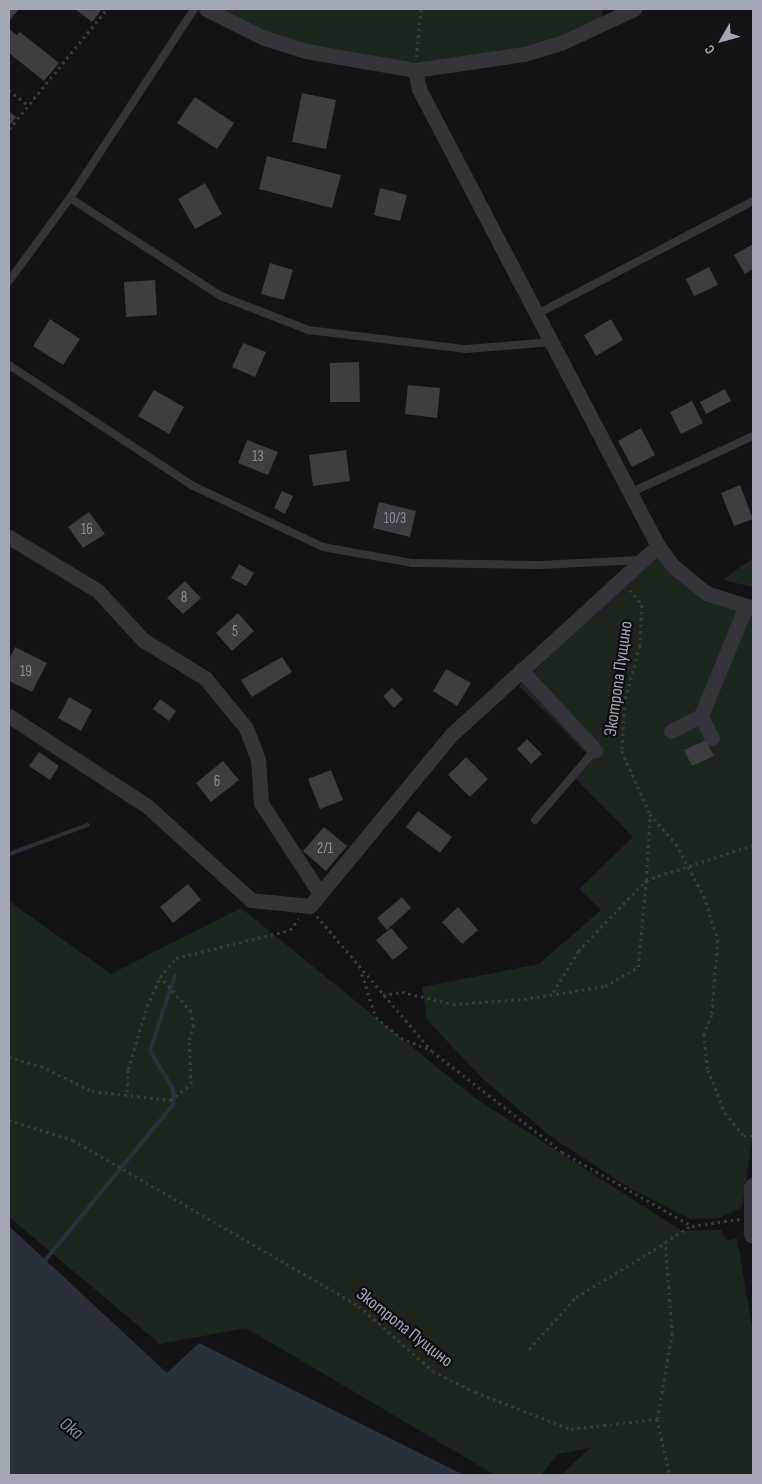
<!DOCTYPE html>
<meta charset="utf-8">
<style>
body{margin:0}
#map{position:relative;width:762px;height:1484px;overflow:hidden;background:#131315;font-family:"Sofia Sans Condensed",sans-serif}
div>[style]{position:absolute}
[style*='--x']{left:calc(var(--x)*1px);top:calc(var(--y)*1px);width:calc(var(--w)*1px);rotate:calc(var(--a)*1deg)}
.green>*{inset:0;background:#1d251f}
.water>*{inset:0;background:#293039}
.stream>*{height:4px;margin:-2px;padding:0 2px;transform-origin:2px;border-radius:2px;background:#293039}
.building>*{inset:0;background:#3d3d42}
.path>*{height:2.5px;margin-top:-1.25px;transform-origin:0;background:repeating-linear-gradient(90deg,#3a3b41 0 2.5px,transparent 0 6.5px)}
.service>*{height:8px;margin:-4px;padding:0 4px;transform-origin:4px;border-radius:4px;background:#34343a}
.minor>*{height:15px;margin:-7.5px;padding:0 7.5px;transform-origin:7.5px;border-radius:7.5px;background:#34343a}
.tertiary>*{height:19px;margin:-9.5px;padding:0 9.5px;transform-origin:9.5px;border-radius:9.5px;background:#34343a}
span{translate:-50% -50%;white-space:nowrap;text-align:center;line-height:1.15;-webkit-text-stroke:4.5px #0e0e10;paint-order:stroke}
.number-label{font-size:15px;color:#8a8d99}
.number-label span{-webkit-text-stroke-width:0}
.street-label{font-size:18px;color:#a4a8b6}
.water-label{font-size:19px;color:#7a92b2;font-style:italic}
.frame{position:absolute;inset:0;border:10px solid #a4a8b6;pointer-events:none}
.north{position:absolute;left:697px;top:15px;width:50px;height:50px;-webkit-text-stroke:4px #0e0e10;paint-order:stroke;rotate:232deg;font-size:14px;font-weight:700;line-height:20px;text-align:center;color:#a4a8b6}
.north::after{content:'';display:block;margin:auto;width:18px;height:22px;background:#a4a8b6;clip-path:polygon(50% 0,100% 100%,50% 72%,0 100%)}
</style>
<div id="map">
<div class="green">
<div style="clip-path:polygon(220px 9px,601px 9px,603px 13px,601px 20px,558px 38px,447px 65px,384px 62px,274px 37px)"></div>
<div style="clip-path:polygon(659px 550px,706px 592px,753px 606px,753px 1132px,742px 1207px,720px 1218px,690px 1219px,631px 1189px,550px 1136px,483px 1079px,427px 1020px,422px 987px,539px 964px,601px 910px,579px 889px,633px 837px,575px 778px,592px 759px,519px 686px)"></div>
<div style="clip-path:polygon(753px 559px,753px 587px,723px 580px,741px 566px)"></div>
<div style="clip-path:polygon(9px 901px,111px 974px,241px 908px,475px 1098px,682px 1231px,721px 1230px,727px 1241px,737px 1238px,753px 1332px,753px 1475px,561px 1475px,590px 1448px,558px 1454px,541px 1475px,495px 1475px,246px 1328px,160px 1344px,9px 1217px)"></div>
</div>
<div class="water">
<div style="clip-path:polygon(9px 1226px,167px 1373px,199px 1343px,464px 1475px,9px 1475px)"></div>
</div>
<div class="stream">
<div style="--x:9;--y:854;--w:84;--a:-20.2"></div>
<div style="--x:43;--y:1263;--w:205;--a:-50.6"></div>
<div style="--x:173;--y:1105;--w:16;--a:-90"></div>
<div style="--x:173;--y:1089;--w:44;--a:-121.2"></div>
<div style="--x:150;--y:1051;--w:80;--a:-71.8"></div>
</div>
<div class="building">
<div style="clip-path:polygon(9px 9px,19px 9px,9px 21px)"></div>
<div style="clip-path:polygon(75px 9px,102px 9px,92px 22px)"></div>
<div style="clip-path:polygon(9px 29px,17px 35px,20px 32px,59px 63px,44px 81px,9px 53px)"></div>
<div style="clip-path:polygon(302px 93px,336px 100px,326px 149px,292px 142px)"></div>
<div style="clip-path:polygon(195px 97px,234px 123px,217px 149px,177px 123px)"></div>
<div style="clip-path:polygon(9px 111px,16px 117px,9px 126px)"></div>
<div style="clip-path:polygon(267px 156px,341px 175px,332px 208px,259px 189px)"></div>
<div style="clip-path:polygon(205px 183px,222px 214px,195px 229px,178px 199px)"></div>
<div style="clip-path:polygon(380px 188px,407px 195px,400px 221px,374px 215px)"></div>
<div style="clip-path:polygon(753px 244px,753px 269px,745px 274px,734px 255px)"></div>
<div style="clip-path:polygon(270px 263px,293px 270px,284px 300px,261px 294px)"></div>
<div style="clip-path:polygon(709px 267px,718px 285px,694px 296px,686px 279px)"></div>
<div style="clip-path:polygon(155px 280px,157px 315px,126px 317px,124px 282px)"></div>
<div style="clip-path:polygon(50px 319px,80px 339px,63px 365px,33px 346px)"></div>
<div style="clip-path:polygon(611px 319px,623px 340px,596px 356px,584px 335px)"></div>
<div style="clip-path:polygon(243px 343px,266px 352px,255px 377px,232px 367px)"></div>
<div style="clip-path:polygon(359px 362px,360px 402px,330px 402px,330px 363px)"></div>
<div style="clip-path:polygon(408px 385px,440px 388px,437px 418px,405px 414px)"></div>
<div style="clip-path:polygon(725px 389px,731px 401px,706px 414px,700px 402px)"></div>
<div style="clip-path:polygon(154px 390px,184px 407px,169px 434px,138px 416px)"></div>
<div style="clip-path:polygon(692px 401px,703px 423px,681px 434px,670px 412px)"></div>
<div style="clip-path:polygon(641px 428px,655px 455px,632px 467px,618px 441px)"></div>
<div style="clip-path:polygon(247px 440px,278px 452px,268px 475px,238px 463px)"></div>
<div style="clip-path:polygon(346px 450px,350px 481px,313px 486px,309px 455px)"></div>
<div style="clip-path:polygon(740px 485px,753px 519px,734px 526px,721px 493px)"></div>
<div style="clip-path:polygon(282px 491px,293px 496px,285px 514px,274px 508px)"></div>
<div style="clip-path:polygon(379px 502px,416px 511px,410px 537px,373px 528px)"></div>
<div style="clip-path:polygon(89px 512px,105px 534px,83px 548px,68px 527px)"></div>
<div style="clip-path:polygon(239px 564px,254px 573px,246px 586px,231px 578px)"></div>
<div style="clip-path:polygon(185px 581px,201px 598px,183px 614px,167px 598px)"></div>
<div style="clip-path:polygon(238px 613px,254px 631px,232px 651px,216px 633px)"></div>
<div style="clip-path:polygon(15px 647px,47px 663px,32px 692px,9px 681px,9px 660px)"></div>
<div style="clip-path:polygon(282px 657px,292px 672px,252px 697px,241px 680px)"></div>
<div style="clip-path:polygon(446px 669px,471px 683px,457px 706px,433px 691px)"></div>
<div style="clip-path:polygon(392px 688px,403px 699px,394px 708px,383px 696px)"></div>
<div style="clip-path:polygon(69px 697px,92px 710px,81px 731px,58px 718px)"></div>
<div style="clip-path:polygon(160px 699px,176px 711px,169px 721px,153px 709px)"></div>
<div style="clip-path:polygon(527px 739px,542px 754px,531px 764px,517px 749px)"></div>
<div style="clip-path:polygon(706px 740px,714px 756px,692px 766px,684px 750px)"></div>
<div style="clip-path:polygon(39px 752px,59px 766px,50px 780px,29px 766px)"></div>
<div style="clip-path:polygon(466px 757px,488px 779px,470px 797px,448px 775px)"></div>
<div style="clip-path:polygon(223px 761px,239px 780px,211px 802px,196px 783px)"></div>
<div style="clip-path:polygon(331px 770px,343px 800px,320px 809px,308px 779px)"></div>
<div style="clip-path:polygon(418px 811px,452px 837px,440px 853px,406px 827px)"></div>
<div style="clip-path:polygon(324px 827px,347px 846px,326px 871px,303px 851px)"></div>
<div style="clip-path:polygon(188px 884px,201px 900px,173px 923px,160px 907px)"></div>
<div style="clip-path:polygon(402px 897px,411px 908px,387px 930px,377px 918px)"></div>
<div style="clip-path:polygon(458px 907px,478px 930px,462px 944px,442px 922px)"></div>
<div style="clip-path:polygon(391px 928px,408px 948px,393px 960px,376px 940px)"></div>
</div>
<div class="path">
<div style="--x:416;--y:57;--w:48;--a:-84.1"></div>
<div style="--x:9;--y:90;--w:24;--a:38"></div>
<div style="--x:9;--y:129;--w:155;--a:-50.8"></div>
<div style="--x:630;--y:590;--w:19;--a:51"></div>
<div style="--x:642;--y:605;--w:41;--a:92.8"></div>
<div style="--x:640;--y:646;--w:57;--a:105.3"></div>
<div style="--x:625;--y:701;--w:50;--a:93.4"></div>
<div style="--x:622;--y:751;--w:69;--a:66"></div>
<div style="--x:650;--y:814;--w:40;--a:49"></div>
<div style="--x:676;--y:844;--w:59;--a:61.7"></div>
<div style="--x:704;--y:896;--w:46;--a:72.3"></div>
<div style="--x:718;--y:940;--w:75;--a:94.6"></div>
<div style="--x:712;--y:1015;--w:21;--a:113"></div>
<div style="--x:704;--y:1034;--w:36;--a:84"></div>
<div style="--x:708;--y:1070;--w:46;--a:68.4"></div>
<div style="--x:725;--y:1113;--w:30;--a:50"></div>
<div style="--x:744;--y:1136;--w:9;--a:0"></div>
<div style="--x:317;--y:916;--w:177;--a:49.6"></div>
<div style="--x:432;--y:1051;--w:165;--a:37.8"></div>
<div style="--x:562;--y:1152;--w:150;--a:29.6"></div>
<div style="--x:692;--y:1226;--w:48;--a:-8.5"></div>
<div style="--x:362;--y:974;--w:45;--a:72"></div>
<div style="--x:376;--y:1017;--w:33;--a:40"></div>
<div style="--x:401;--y:1038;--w:31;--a:22"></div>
<div style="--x:553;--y:992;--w:48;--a:-58.6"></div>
<div style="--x:578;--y:951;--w:98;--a:-46.2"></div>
<div style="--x:646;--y:880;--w:66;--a:-86.5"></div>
<div style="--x:383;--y:995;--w:19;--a:-9"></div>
<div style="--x:402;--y:992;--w:52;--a:13.2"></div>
<div style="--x:453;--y:1004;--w:71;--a:-4"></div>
<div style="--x:524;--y:999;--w:82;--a:-9.1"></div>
<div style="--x:605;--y:986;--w:38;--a:-30"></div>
<div style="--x:638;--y:967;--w:87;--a:-84.7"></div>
<div style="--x:646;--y:880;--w:113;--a:-18.1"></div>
<div style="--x:9;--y:1057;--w:33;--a:16"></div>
<div style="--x:41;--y:1066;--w:57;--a:26.1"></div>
<div style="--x:92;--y:1091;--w:79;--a:6.6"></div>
<div style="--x:170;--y:1100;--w:26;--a:-37"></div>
<div style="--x:191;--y:1084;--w:44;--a:-92.6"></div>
<div style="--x:189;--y:1040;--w:15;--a:-74"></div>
<div style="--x:193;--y:1026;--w:14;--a:-98"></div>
<div style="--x:191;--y:1012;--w:47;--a:-131.5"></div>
<div style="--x:127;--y:1092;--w:23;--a:-88"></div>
<div style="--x:128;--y:1069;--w:66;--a:-73.2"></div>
<div style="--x:147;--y:1006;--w:32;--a:-66"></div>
<div style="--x:160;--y:977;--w:25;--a:-50"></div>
<div style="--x:176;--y:958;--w:117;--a:-13.8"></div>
<div style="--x:290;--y:930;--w:14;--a:-51"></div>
<div style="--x:9;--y:1120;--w:67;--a:17.4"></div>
<div style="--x:73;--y:1140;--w:331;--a:30.1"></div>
<div style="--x:359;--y:1306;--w:98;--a:41.3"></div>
<div style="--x:433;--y:1371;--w:47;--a:26.6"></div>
<div style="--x:475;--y:1392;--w:103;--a:21.1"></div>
<div style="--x:571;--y:1429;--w:87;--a:-6.6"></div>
<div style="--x:657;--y:1419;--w:57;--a:76.9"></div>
<div style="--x:529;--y:1349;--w:70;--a:-47.9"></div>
<div style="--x:576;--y:1297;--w:104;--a:-31.2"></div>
<div style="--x:657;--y:1419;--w:86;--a:-80"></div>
<div style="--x:672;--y:1334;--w:92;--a:-94.4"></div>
<div style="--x:665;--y:1242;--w:31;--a:-32"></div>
</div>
<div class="service">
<div style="--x:70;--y:198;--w:180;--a:33"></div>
<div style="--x:221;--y:296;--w:93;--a:21.3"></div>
<div style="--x:308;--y:330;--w:159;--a:6.9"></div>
<div style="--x:466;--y:349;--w:87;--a:-4.6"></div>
<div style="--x:9;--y:281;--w:103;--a:-53.7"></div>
<div style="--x:70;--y:198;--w:226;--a:-56.7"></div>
<div style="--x:539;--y:313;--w:242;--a:-27.6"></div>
<div style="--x:9;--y:365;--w:220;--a:33.3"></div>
<div style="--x:193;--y:486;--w:144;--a:25.1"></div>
<div style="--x:323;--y:547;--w:90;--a:10.2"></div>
<div style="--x:412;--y:563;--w:128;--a:0.9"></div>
<div style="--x:540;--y:565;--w:100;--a:-2.9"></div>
<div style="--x:632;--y:492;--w:133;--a:-24.8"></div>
<div style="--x:535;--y:820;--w:92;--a:-49.4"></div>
</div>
<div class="minor">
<div style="--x:206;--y:9;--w:63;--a:26.6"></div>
<div style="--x:262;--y:37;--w:46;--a:17.7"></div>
<div style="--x:306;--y:51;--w:111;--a:9.9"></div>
<div style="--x:415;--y:70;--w:110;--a:-8.4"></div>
<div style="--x:524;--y:54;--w:39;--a:-17"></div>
<div style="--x:561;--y:43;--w:81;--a:-25"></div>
<div style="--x:9;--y:537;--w:104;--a:31.2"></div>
<div style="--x:98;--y:591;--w:67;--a:47.4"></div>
<div style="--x:143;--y:640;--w:73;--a:31.5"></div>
<div style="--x:205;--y:678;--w:65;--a:50.6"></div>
<div style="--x:246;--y:728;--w:33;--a:69"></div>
<div style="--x:258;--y:759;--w:44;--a:86.1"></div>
<div style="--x:261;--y:803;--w:106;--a:56.9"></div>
<div style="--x:658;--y:546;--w:25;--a:53"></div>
<div style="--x:673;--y:566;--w:43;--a:39.3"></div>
<div style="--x:706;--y:593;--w:49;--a:17.7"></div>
<div style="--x:521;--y:670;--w:109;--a:47.2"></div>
<div style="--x:9;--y:716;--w:165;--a:33.1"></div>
<div style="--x:147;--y:806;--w:140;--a:42.1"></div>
<div style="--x:251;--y:900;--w:59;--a:5.8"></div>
<div style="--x:310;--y:906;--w:223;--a:-50.5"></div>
<div style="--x:452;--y:734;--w:279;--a:-42.4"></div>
<div style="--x:658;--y:546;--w:516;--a:-117.61"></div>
<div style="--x:419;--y:89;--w:19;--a:-102"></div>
<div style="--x:671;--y:731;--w:34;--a:-27"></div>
<div style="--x:712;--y:738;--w:25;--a:-117"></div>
<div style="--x:701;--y:716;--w:119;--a:-67.8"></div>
</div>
<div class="tertiary">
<div style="--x:753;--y:1187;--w:47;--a:90"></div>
</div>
<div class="number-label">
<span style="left:258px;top:457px">13</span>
<span style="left:395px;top:519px">10/3</span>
<span style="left:87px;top:530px">16</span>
<span style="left:184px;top:598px">8</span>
<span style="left:235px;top:632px">5</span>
<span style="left:26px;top:672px">19</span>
<span style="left:217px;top:782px">6</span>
<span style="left:325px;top:849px">2/1</span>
</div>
<div class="street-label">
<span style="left:619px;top:679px;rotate:-82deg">Экотропа Пущино</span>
<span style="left:404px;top:1328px;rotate:38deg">Экотропа Пущино</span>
</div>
<div class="water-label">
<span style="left:71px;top:1429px;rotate:37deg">Ока</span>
</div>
<div class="frame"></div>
<div class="north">С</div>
</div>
